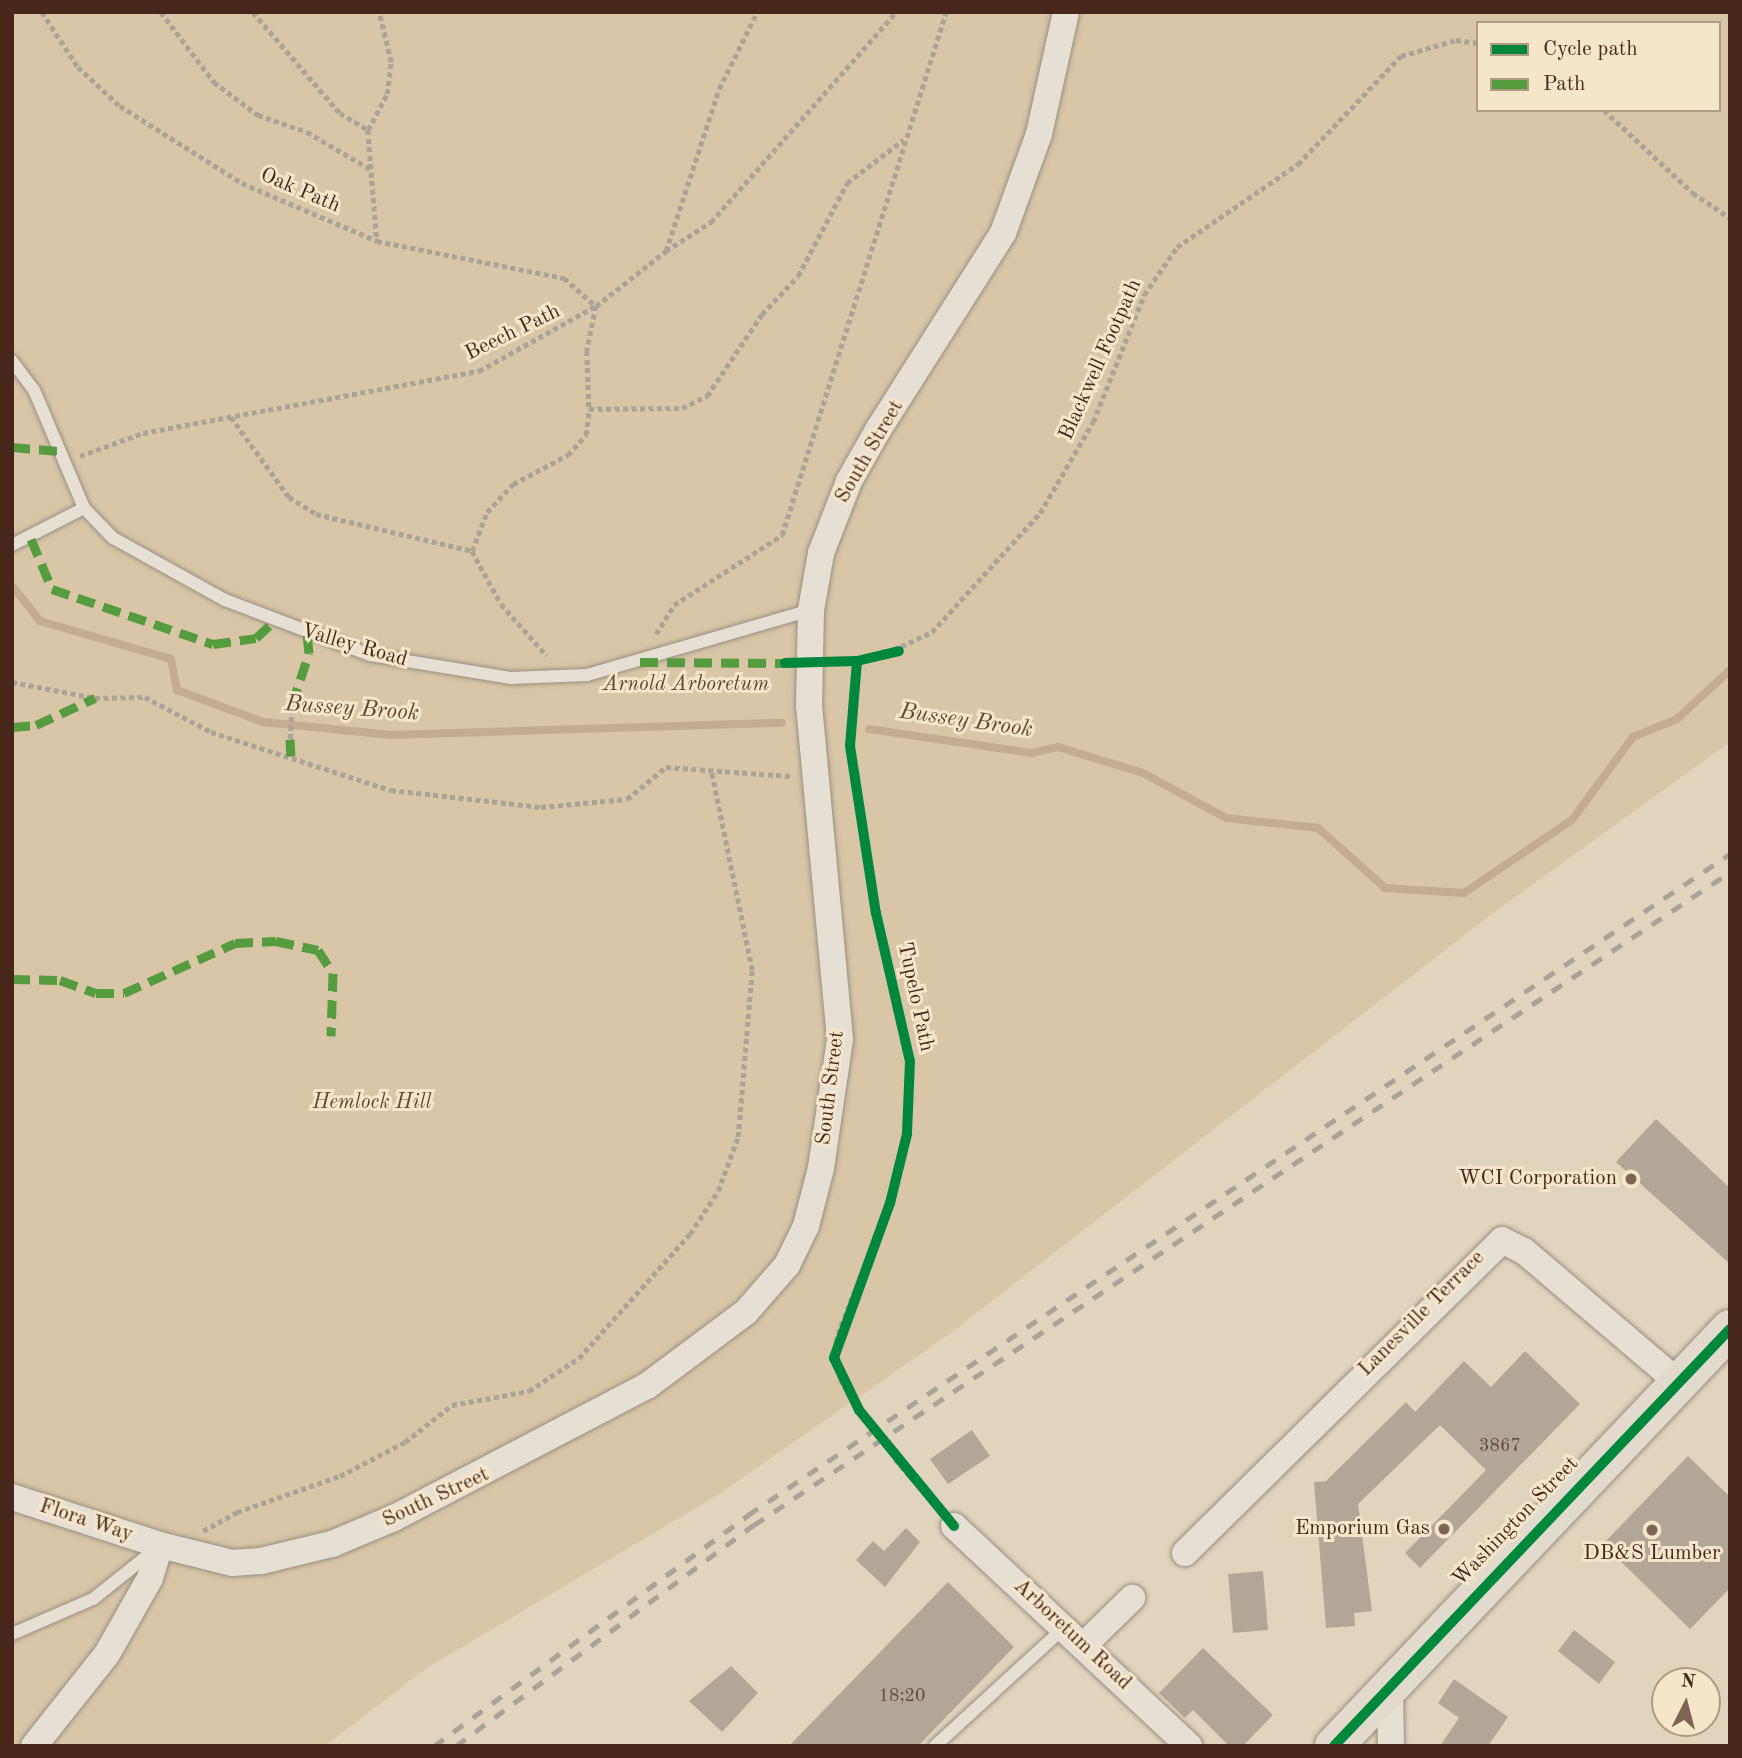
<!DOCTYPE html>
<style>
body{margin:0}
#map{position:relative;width:1742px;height:1758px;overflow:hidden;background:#e0d4bc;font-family:"Old Standard TT",serif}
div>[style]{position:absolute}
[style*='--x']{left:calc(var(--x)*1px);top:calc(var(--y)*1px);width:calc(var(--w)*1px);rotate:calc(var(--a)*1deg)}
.green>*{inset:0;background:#d8c6a6}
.stream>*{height:8px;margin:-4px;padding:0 4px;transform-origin:4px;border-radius:4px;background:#c3ad8e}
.building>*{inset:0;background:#b2a797}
.path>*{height:4.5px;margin-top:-2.25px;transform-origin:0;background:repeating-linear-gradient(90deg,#aaa398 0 5px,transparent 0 8.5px)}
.roads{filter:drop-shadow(0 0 2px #9a8f81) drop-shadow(0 0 2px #9a8f81)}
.lane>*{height:12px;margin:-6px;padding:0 6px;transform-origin:6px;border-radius:6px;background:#e6e0d4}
.street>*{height:26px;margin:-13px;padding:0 13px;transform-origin:13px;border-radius:13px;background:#e6e0d4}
.primary>*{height:38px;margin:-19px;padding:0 19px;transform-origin:19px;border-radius:19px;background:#e2dacc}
.rail>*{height:5px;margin-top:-2.5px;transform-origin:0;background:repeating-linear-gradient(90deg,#aaa398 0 12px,transparent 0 24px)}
.quiet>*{height:9px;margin-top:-4.5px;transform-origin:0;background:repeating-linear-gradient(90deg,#559c3e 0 18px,transparent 0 27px)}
.cycleway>*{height:10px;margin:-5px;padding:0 5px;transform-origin:5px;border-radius:5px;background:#00873e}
.dots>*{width:19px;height:19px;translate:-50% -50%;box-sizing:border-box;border:4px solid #f5e6ca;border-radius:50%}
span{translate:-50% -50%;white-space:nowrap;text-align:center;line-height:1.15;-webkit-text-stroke:6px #f5e6ca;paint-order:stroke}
.number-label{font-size:18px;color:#62473a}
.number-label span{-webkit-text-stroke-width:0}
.street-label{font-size:21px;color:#47271b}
.park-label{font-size:21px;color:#634433;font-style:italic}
.poi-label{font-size:21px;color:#47271b}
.right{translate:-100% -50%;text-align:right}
.water-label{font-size:23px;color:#634433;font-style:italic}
.frame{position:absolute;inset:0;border:14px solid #47271b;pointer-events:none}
.legend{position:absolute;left:1476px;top:21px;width:245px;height:91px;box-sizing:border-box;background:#f5e6ca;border:2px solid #af9a84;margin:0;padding:9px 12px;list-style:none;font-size:21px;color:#47271b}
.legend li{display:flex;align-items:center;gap:14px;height:35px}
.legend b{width:35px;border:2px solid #af9a84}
.north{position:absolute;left:1651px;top:1667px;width:70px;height:70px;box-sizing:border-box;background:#f5e6ca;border:2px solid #af9a84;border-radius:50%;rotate:6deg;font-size:19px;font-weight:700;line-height:28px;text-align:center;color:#47271b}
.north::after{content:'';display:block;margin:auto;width:24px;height:32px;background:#7d6453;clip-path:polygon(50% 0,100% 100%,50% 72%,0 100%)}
</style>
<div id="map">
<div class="green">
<div style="clip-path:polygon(evenodd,12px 12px,1730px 12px,1730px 742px,1493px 913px,948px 1335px,716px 1496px,425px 1669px,325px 1746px,12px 1746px,12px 12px,1478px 23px,1719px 23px,1719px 110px,1478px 110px,1478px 23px)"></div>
</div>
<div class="stream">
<div style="--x:14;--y:588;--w:42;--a:51.8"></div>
<div style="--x:40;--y:621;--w:136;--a:16.2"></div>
<div style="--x:171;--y:659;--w:32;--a:79"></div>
<div style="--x:177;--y:690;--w:92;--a:20.4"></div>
<div style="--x:263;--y:722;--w:129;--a:5.8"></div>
<div style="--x:391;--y:735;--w:391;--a:-1.8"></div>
<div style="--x:869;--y:729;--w:165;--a:8.4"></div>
<div style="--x:1032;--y:753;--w:27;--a:-13"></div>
<div style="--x:1058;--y:747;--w:89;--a:17"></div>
<div style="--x:1143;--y:773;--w:94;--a:28.5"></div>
<div style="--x:1226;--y:818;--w:93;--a:6.2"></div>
<div style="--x:1318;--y:828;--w:90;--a:41.8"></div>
<div style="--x:1385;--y:888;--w:79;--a:3.6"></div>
<div style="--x:1464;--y:893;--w:130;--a:-34.1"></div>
<div style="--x:1572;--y:820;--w:103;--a:-53.7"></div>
<div style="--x:1633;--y:737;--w:48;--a:-22.2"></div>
<div style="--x:1677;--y:719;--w:72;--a:-42.8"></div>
</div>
<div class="building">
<div style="clip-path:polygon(1656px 1119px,1730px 1188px,1730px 1264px,1616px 1162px)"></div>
<div style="clip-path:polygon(1525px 1351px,1580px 1404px,1420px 1568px,1405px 1553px,1486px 1470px,1440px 1425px,1358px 1504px,1372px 1611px,1354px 1613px,1355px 1626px,1326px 1628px,1314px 1482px,1326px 1481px,1406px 1402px,1415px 1412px,1464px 1361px,1491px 1387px)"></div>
<div style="clip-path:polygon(972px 1430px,990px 1456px,948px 1484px,930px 1459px)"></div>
<div style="clip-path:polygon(1688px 1456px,1730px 1497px,1730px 1588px,1690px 1629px,1603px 1544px)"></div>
<div style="clip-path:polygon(906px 1528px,920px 1542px,885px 1587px,856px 1560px,873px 1541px,884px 1551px)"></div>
<div style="clip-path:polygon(1263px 1571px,1268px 1630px,1233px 1633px,1228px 1574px)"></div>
<div style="clip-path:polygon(948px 1582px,1014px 1647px,918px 1746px,789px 1746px)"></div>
<div style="clip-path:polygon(1574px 1630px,1615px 1662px,1599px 1684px,1558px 1651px)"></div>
<div style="clip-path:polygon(1203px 1648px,1273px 1715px,1243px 1746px,1229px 1746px,1193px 1710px,1185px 1718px,1159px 1693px)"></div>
<div style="clip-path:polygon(731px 1666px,758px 1693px,722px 1732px,689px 1701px)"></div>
<div style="clip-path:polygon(1454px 1679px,1508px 1717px,1488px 1746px,1440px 1746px,1459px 1718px,1438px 1703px)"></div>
</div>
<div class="path">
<div style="--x:42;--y:12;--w:66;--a:56.8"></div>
<div style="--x:78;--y:67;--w:57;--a:42.9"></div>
<div style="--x:120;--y:106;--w:144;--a:32.3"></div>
<div style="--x:242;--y:183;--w:147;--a:23.2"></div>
<div style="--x:377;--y:241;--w:191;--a:11.2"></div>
<div style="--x:564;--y:278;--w:43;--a:41.2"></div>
<div style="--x:596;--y:306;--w:46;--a:101.3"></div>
<div style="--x:587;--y:351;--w:58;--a:88"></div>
<div style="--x:161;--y:12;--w:88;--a:52.9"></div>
<div style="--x:214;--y:82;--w:55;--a:36.9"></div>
<div style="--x:258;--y:115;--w:52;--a:19.1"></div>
<div style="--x:307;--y:132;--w:73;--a:30.4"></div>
<div style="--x:253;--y:12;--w:133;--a:49.3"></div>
<div style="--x:340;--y:113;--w:33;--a:31"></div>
<div style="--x:368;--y:130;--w:111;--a:85.4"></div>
<div style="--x:1604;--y:110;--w:122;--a:43"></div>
<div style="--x:1693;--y:193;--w:45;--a:34"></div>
<div style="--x:368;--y:130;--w:41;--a:-62.2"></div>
<div style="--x:387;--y:94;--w:32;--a:-83"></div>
<div style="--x:391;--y:62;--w:51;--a:-103.5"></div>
<div style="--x:666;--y:251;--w:54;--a:-32.8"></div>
<div style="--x:711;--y:222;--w:280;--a:-48.6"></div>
<div style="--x:231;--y:417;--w:99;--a:54.1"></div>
<div style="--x:289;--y:497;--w:32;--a:32"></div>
<div style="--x:316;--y:514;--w:160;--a:13.3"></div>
<div style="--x:472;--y:551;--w:60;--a:61.3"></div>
<div style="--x:501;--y:604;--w:69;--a:48.5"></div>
<div style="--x:80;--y:456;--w:67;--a:-20.1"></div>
<div style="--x:143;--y:433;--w:342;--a:-10.5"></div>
<div style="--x:479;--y:371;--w:134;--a:-29.1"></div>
<div style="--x:596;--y:306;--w:89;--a:-38.2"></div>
<div style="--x:666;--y:251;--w:170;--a:-71.9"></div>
<div style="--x:719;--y:89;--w:86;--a:-63.7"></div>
<div style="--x:472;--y:551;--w:42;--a:-69"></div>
<div style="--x:487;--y:512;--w:38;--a:-47"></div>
<div style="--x:513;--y:484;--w:62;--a:-27.8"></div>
<div style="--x:568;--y:455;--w:27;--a:-48"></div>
<div style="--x:586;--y:435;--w:26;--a:-83"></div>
<div style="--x:589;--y:409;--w:93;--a:-0.6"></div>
<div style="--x:682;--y:408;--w:28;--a:-26"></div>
<div style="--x:707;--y:396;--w:99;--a:-56.1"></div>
<div style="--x:762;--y:314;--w:52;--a:-46.5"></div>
<div style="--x:798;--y:276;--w:105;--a:-62.2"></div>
<div style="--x:847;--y:183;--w:71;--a:-37.5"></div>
<div style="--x:656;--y:634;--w:34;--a:-58"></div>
<div style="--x:674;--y:605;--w:129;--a:-32.9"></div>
<div style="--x:782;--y:535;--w:548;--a:-72.59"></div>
<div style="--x:857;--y:661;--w:85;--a:94.7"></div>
<div style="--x:850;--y:746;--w:169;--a:81.2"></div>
<div style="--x:876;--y:913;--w:152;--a:77.1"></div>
<div style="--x:910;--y:1061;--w:73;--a:92.4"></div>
<div style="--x:907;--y:1134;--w:71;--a:103.8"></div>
<div style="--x:890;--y:1203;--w:146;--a:111.7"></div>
<div style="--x:836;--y:1339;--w:40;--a:84.3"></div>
<div style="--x:840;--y:1379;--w:36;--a:58"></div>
<div style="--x:837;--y:662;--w:41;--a:-7"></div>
<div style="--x:878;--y:657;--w:60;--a:-24.8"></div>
<div style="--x:932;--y:632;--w:161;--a:-47.8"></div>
<div style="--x:1040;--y:513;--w:105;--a:-59.8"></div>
<div style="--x:1093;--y:422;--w:137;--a:-68.1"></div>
<div style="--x:1144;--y:295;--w:58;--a:-55.5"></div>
<div style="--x:1177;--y:247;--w:147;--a:-34.4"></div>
<div style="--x:1298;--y:164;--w:149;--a:-46.4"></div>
<div style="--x:1401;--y:56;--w:57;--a:-16.2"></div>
<div style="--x:1456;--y:40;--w:22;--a:8"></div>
<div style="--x:12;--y:682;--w:85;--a:10.9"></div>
<div style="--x:95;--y:698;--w:50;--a:-1.1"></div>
<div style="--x:145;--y:697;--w:75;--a:27.9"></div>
<div style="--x:211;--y:732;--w:189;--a:17.9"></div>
<div style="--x:391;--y:790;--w:151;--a:6.5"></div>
<div style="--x:541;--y:807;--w:86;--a:-5.3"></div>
<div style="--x:627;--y:799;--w:50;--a:-39.4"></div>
<div style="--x:666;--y:767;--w:124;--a:4.2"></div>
<div style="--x:290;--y:739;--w:34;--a:-87"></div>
<div style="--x:895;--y:1459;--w:64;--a:48.8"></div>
<div style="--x:203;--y:1531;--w:39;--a:-29"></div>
<div style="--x:237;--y:1512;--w:109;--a:-19.3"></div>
<div style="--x:340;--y:1476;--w:73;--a:-27.6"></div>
<div style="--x:405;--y:1442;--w:60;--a:-38.2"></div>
<div style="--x:452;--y:1405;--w:78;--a:-10.3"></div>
<div style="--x:529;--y:1391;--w:60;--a:-33.4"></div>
<div style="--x:579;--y:1358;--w:166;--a:-48.2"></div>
<div style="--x:690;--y:1234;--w:51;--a:-56.9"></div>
<div style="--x:718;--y:1191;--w:58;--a:-69.7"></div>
<div style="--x:738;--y:1137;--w:168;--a:-85.2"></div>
<div style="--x:752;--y:970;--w:204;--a:-101.6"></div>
</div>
<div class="roads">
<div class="lane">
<div style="--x:12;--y:361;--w:36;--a:53"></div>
<div style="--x:34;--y:390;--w:128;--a:67"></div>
<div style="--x:84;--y:508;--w:42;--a:46"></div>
<div style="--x:113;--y:538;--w:128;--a:29"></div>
<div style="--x:225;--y:600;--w:155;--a:20.8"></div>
<div style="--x:370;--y:655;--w:142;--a:9.3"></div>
<div style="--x:510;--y:678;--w:77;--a:-2.2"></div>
<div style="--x:587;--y:675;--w:233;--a:-16.2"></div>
<div style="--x:12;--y:545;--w:81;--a:-27.2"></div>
<div style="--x:12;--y:1634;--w:88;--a:-23.4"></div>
<div style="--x:93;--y:1599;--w:75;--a:-38.5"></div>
<div style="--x:935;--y:1746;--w:175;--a:-42.5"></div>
</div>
<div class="street">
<div style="--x:12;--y:1497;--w:156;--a:18"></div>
<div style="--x:954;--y:1526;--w:322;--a:43.1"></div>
<div style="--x:1185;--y:1553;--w:445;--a:-44.6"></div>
<div style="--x:1502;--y:1240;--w:25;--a:27"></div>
<div style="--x:1524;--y:1251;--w:202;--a:40.4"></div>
<div style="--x:1083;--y:1646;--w:69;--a:-44.4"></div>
<div style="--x:1390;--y:1685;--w:61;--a:89.1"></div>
<div style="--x:34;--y:1746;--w:117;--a:-51.6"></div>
<div style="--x:107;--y:1654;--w:87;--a:-60.5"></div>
<div style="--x:150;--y:1578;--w:34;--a:-73"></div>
<div style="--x:160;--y:1545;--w:74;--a:14"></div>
<div style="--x:232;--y:1563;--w:29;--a:-4"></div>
<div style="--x:261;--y:1561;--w:73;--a:-13.5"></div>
<div style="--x:332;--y:1544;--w:67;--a:-22.8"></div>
<div style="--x:394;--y:1518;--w:285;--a:-27.6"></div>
<div style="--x:647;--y:1386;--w:124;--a:-36.8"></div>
<div style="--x:746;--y:1312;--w:62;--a:-48.9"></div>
<div style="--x:787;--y:1265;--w:43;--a:-64"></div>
<div style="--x:806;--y:1226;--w:60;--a:-75.5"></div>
<div style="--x:821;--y:1168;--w:130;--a:-81.6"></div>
<div style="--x:840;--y:1039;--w:335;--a:-95.3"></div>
<div style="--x:809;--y:705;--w:95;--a:-88.8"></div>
<div style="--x:811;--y:610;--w:58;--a:-80"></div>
<div style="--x:821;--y:553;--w:77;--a:-68.7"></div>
<div style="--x:849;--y:481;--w:59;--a:-60.4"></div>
<div style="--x:878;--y:430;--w:233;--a:-57.6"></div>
<div style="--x:1003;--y:233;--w:105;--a:-70"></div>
<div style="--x:1039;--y:134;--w:125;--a:-77.5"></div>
</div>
<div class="primary">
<div style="--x:1334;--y:1746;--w:575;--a:-46.48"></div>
</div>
</div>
<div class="rail">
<div style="--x:434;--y:1746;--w:390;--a:-36.3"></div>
<div style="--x:748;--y:1515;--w:1184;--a:-33.95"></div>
<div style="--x:456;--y:1746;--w:371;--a:-36.6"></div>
<div style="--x:754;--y:1525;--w:1174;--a:-33.78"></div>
</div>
<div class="quiet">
<div style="--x:12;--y:447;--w:47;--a:4.9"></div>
<div style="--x:31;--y:539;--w:54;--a:67.2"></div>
<div style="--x:52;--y:589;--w:170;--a:18.9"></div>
<div style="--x:213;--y:644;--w:43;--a:-7.9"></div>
<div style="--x:256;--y:638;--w:25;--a:-43"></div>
<div style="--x:640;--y:662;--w:145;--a:0.4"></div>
<div style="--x:292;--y:705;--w:55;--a:-71.9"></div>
<div style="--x:309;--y:653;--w:18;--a:-96"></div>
<div style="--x:12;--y:727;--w:24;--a:-5"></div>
<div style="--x:36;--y:725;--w:65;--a:-24.6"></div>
<div style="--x:290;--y:739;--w:17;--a:87"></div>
<div style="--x:12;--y:979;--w:48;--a:1.2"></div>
<div style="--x:60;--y:980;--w:38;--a:20"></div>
<div style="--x:96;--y:993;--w:28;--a:0"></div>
<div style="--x:124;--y:993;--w:122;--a:-24.2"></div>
<div style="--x:235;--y:943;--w:41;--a:-2.8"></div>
<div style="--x:276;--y:941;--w:43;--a:12.1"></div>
<div style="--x:318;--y:950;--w:27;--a:57"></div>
<div style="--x:333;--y:973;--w:63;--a:91.8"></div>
</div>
<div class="cycleway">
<div style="--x:857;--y:661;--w:85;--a:94.7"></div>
<div style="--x:850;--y:746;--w:169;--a:81.2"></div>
<div style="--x:876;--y:913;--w:152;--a:77.1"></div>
<div style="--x:910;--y:1061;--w:73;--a:92.4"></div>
<div style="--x:907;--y:1134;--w:71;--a:103.8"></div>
<div style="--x:890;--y:1203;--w:165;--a:109.9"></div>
<div style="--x:834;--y:1358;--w:58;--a:64.3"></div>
<div style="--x:859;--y:1410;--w:150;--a:50.7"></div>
<div style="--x:785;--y:663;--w:72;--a:-1.6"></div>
<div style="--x:857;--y:661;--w:43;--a:-13.4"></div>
<div style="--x:1334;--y:1746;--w:575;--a:-46.48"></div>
</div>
<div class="dots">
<div style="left:1631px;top:1179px;background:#7d6453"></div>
<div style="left:1444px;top:1529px;background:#7d6453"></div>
<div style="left:1652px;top:1530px;background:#7d6453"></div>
</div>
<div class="number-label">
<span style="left:1500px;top:1446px">3867</span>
<span style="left:902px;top:1696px">18;20</span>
</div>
<div class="street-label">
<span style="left:300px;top:191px;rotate:23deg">Oak Path</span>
<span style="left:513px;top:333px;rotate:-26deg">Beech Path</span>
<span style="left:1101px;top:360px;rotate:-66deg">Blackwell Footpath</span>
<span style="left:870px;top:452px;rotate:-60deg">South Street</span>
<span style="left:354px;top:646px;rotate:16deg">Valley Road</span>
<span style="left:915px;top:997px;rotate:78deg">Tupelo Path</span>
<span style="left:831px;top:1088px;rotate:-83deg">South Street</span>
<span style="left:1422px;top:1314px;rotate:-45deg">Lanesville Terrace</span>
<span style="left:436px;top:1498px;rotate:-25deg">South Street</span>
<span style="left:86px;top:1521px;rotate:18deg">Flora Way</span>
<span style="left:1516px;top:1522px;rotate:-46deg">Washington Street</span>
<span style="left:1072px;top:1635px;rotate:43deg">Arboretum Road</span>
</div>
<div class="park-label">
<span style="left:686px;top:685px">Arnold Arboretum</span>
<span style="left:372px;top:1103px">Hemlock Hill</span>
</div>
<div class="poi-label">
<span class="right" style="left:1617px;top:1179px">WCI Corporation</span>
<span class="right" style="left:1430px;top:1529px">Emporium Gas</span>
<span style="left:1652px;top:1554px">DB&amp;S Lumber</span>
</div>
<div class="water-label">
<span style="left:352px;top:709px;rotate:4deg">Bussey Brook</span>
<span style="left:966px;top:721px;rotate:8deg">Bussey Brook</span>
</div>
<div class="frame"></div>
<ul class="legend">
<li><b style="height:9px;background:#00873e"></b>Cycle path</li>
<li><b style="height:9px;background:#559c3e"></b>Path</li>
</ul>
<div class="north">N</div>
</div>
